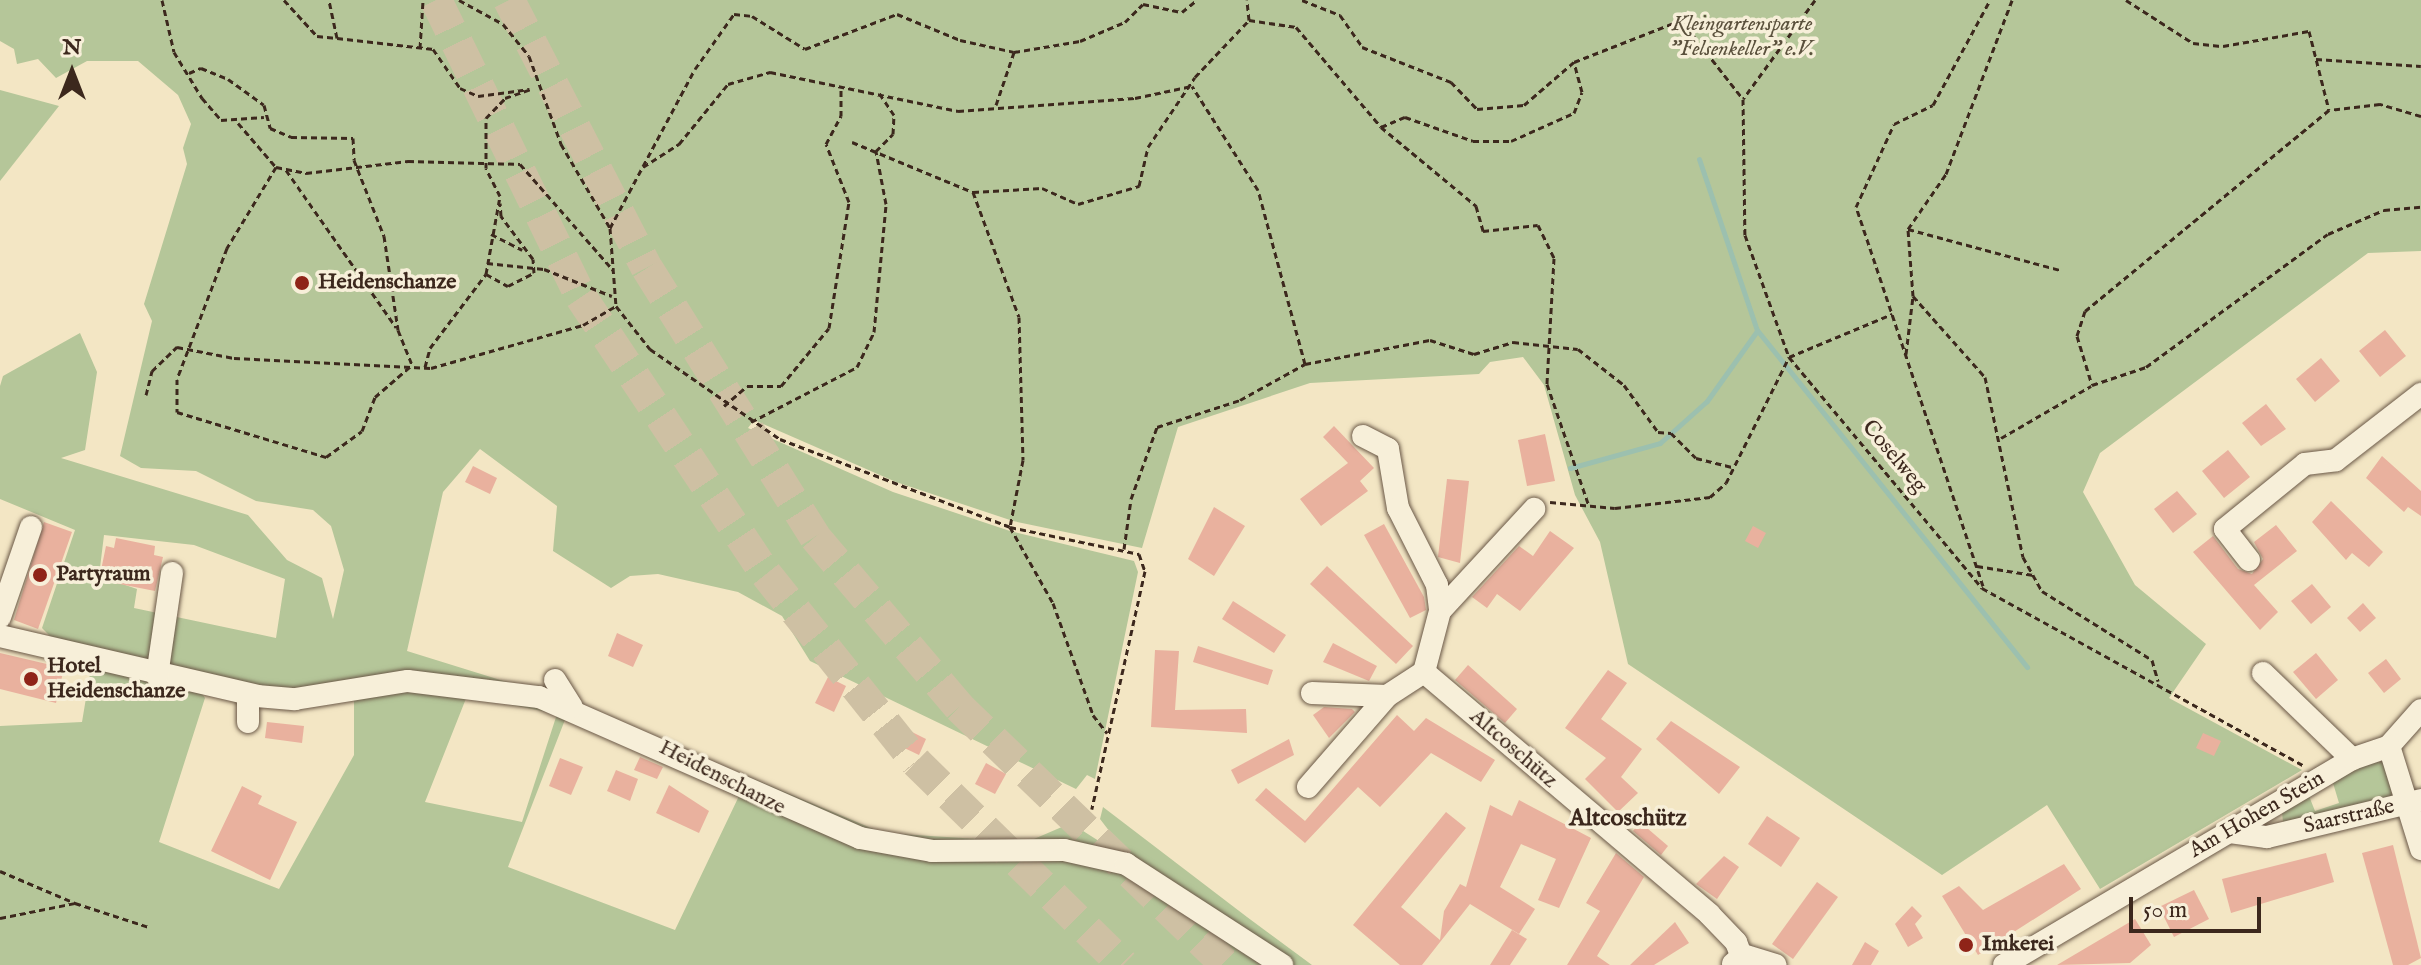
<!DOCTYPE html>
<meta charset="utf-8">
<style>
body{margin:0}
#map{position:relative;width:2421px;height:965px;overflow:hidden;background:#f3e6c4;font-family:"IM FELL English",serif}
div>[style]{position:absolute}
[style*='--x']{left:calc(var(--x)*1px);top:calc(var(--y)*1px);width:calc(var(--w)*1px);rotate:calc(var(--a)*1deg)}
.green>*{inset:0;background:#b5c699}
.stream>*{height:5px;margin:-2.5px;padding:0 2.5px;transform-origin:2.5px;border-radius:2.5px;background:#9cc0af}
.building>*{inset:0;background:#e9b19e}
.highway-tunnel>*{height:32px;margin-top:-16px;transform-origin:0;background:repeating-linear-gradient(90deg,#cec0a3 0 32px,transparent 0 48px)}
.path>*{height:3px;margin-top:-1.5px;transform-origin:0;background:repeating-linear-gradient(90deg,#3c281d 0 6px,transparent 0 10px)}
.roads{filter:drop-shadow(0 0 2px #6a5847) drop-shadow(0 0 2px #6a5847)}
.minor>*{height:22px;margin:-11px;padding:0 11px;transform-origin:11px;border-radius:11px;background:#f7efd9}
.dots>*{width:22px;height:22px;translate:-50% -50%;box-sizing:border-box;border:4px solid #f7efd9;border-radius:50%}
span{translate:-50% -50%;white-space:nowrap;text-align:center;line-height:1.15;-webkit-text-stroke:7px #f7efd9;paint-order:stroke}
.park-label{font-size:22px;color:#5a503c;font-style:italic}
.poi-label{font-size:22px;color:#3c281d;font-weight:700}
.left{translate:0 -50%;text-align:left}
.street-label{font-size:22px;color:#3c281d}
.neighbourhood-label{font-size:24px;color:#3c281d;font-weight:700}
.north{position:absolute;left:32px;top:32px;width:80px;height:80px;-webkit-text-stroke:6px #f7efd9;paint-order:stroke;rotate:0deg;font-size:22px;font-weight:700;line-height:32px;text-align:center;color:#3c281d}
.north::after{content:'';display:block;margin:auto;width:28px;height:36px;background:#3c281d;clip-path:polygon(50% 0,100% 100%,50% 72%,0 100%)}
.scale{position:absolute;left:2129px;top:897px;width:132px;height:36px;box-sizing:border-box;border:4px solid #3c281d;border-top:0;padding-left:10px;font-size:24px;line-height:28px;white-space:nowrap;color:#3c281d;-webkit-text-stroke:6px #f7efd9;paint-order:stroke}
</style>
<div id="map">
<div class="green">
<div style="clip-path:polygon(evenodd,0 0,2421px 0,2421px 251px,2368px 253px,2100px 453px,2083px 492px,2135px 585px,2206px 644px,2169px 698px,2302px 770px,2100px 889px,2047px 805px,1942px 875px,1628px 664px,1600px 542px,1575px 495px,1544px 385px,1523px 357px,1490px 362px,1479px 374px,1310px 383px,1178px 427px,1142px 548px,1013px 521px,896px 482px,754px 420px,748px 428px,893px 492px,1010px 531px,1134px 561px,1138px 572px,1095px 779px,1087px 775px,1076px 789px,810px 661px,782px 616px,738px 592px,658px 574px,630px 576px,611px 588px,553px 551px,557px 506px,480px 449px,443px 492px,407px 651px,510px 683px,286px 692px,53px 639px,42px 628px,75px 530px,0 499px,0 386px,3px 376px,80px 333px,97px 372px,85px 450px,61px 458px,248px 515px,287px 560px,322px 578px,333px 619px,344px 570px,331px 526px,313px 510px,256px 501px,196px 471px,141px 468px,120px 456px,152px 321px,144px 304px,187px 164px,183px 148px,191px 124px,178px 95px,138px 61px,87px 61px,56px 78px,38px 59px,17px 64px,14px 49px,0 41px,0 0,104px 535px,194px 545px,285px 579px,276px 638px,134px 608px,137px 589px,99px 576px,104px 535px)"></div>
<div style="clip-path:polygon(0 90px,59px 106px,0 181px)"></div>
<div style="clip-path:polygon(evenodd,97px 667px,201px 692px,205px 698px,159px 842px,279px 889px,354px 755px,354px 695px,415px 686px,518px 698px,568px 712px,508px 867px,675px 930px,739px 796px,885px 849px,1065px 855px,1116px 866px,1155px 883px,1274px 965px,0 965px,0 726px,82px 722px,91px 668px,97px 667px,467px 696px,557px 714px,522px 822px,425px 802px,467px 696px)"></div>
<div style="clip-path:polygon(2367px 762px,2387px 762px,2392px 797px,2283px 822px,2282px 812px,2309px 796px,2315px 811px,2339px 803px,2333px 783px)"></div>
<div style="clip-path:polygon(749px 777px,883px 833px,1027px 842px,1085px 817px,1080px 829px,1113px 850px,898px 841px,744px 785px)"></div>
<div style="clip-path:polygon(1103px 807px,1247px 917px,1312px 965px,1290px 965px,1133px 862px,1100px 819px)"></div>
</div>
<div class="stream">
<div style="--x:1699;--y:159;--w:181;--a:71.3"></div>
<div style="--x:1757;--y:330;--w:432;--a:51.3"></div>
<div style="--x:1570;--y:468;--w:93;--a:-15.5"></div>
<div style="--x:1660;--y:443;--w:63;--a:-41.8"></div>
<div style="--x:1707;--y:401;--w:86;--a:-54.5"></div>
</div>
<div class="building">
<div style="clip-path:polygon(2385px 330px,2406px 356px,2380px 377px,2359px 351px)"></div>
<div style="clip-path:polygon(2321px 358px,2340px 381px,2315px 402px,2296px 379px)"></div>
<div style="clip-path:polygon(2266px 404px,2286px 429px,2261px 446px,2242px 423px)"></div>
<div style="clip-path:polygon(1334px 426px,1374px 468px,1360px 481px,1368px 491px,1321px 526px,1300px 499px,1348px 463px,1323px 437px)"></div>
<div style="clip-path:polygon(1545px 434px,1555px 481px,1527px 486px,1518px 440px)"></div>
<div style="clip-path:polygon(2228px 450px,2250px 477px,2224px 498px,2202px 471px)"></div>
<div style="clip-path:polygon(2382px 456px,2421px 491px,2421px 516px,2408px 507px,2404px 512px,2366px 478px)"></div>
<div style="clip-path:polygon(473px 466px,497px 478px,490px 494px,465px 482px)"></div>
<div style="clip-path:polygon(1447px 479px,1469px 481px,1460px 563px,1438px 557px)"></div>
<div style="clip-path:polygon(2177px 491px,2197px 514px,2173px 533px,2154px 509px)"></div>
<div style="clip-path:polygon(2331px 501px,2383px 552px,2369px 567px,2352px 553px,2346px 560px,2312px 522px)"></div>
<div style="clip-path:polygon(1214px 507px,1245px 526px,1214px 576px,1188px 559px)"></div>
<div style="clip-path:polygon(44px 522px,72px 532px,38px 629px,14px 620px)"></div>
<div style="clip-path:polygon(1384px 524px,1424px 597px,1426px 610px,1410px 618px,1364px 535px)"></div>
<div style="clip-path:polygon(2276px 525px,2297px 551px,2254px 585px,2278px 612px,2260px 630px,2193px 552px,2213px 536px,2238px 569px,2252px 574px,2263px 559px,2254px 542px)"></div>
<div style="clip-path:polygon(1753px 526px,1766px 533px,1758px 548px,1745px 541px)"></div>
<div style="clip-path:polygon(1550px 531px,1574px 548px,1520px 611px,1497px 594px,1487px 608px,1472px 597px,1519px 546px,1533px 556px)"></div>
<div style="clip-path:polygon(116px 538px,155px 546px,154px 555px,163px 557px,155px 591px,99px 580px,106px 546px,114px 548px)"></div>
<div style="clip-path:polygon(1327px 566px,1413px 646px,1396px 664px,1310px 584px)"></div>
<div style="clip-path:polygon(2312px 584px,2331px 607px,2311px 624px,2291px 601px)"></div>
<div style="clip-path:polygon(1233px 601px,1286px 635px,1274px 653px,1222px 619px)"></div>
<div style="clip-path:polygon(2363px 603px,2376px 618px,2360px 632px,2347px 618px)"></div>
<div style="clip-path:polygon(617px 633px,643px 645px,633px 667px,608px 656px)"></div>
<div style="clip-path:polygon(1333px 643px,1377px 666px,1369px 681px,1323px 662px)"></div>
<div style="clip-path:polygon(1198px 646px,1273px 670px,1268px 685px,1193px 662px)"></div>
<div style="clip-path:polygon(1155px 650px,1179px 651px,1175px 710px,1246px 709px,1247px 733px,1151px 727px)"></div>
<div style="clip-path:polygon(0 653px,64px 668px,56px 703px,0 689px)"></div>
<div style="clip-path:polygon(2316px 653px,2338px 680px,2316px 699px,2293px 672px)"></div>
<div style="clip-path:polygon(2386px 659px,2401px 679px,2384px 693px,2368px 673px)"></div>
<div style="clip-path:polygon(1468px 665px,1517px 709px,1505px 723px,1455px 680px)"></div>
<div style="clip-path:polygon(1608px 670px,1627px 683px,1601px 719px,1642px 749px,1621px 777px,1638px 793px,1618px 812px,1585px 779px,1606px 758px,1565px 728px)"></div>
<div style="clip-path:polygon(828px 677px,846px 686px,834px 712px,815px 703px)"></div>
<div style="clip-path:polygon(1324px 707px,1352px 709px,1355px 712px,1329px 738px,1313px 715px)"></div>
<div style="clip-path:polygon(1397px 715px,1414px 731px,1426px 718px,1495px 760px,1481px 782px,1431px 753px,1380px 807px,1358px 787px,1305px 843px,1255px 800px,1266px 788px,1305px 821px)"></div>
<div style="clip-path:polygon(1671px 721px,1740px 767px,1719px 794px,1656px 739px)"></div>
<div style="clip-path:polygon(267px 722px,304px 726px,302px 743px,265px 738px)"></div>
<div style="clip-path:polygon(904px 728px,926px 739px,919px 755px,896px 744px)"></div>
<div style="clip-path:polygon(2203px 733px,2221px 741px,2214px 756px,2196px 748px)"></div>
<div style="clip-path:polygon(1289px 739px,1294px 755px,1238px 784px,1231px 770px)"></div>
<div style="clip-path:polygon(640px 757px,663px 767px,657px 779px,634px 770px)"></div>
<div style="clip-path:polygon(560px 758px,583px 767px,571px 795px,549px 786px)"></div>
<div style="clip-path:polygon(986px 763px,1006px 774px,995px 794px,975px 784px)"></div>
<div style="clip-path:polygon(616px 770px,638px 779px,630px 801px,607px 791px)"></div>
<div style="clip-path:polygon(669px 785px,709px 811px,699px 833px,656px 813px)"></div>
<div style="clip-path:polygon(242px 786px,262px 796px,258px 804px,297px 822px,270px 880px,211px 851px)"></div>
<div style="clip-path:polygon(1519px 800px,1591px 838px,1559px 908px,1538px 900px,1556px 859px,1521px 844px,1500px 887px,1535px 909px,1519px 934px,1470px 904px,1422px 965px,1400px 965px,1353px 925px,1446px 812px,1466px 828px,1401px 907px,1440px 940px,1444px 911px,1460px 884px,1466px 887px,1490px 805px,1512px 816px)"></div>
<div style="clip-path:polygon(1767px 816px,1800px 838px,1781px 867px,1748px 844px)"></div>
<div style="clip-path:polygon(1640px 822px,1668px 846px,1661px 855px,1633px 831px)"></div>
<div style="clip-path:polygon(2393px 845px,2421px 958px,2408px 965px,2393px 965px,2362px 853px)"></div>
<div style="clip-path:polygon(1616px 853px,1644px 877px,1597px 956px,1610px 965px,1567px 965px,1600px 911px,1586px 903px)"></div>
<div style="clip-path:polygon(2326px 853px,2334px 882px,2231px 913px,2222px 879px)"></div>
<div style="clip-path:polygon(1724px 856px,1739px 867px,1717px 899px,1696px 884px)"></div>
<div style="clip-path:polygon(2064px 864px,2081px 889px,1978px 955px,1942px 896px,1959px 886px,1983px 910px)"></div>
<div style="clip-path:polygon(1817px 882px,1838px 897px,1793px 959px,1772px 944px)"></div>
<div style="clip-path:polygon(2194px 890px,2209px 919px,2174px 937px,2159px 907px)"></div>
<div style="clip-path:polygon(1912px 906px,1922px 916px,1915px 924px,1923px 938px,1908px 947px,1895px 924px)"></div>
<div style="clip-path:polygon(2135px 919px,2151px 945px,2130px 963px,2057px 965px)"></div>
<div style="clip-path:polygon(1675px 922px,1689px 943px,1654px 965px,1630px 965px)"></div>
<div style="clip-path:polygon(1512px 930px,1527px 939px,1510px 965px,1490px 965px)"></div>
<div style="clip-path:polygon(1865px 942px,1879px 951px,1871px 965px,1852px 965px)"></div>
</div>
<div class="highway-tunnel">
<div style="--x:436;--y:0;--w:331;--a:64"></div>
<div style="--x:581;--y:297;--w:333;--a:56.3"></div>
<div style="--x:766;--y:574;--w:241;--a:51.4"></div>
<div style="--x:916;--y:762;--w:290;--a:44.4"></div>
<div style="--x:509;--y:0;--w:301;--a:62.8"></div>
<div style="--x:647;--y:268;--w:317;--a:58"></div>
<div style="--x:815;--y:537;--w:223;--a:49.7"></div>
<div style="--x:959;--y:707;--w:371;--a:44"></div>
</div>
<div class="path">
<div style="--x:162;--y:0;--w:53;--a:77"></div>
<div style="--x:174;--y:52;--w:54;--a:58.7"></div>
<div style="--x:202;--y:98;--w:29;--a:49"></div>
<div style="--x:221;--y:120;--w:43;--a:-4"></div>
<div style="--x:284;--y:0;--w:49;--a:47.5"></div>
<div style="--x:317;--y:36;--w:20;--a:6"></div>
<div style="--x:337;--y:38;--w:39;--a:-102"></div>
<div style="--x:459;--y:0;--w:50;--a:28.6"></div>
<div style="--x:503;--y:24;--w:41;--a:50.9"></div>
<div style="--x:529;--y:56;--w:94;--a:70"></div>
<div style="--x:561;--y:144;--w:97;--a:59.7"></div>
<div style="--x:610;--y:228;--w:78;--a:85.6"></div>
<div style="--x:616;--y:306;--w:55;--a:51.7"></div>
<div style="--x:650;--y:349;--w:158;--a:34.7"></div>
<div style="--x:780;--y:439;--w:246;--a:20.9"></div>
<div style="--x:1010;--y:527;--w:132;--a:11.8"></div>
<div style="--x:1139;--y:554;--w:18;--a:71"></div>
<div style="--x:1145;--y:571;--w:244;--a:102.6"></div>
<div style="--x:1302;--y:0;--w:41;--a:21.5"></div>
<div style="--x:1340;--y:15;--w:39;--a:55"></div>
<div style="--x:1362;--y:47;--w:96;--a:21.5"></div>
<div style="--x:1451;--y:82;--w:37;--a:46"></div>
<div style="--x:1477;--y:109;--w:47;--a:-4.9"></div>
<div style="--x:1524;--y:105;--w:66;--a:-40.7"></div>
<div style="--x:1574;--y:62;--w:115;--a:-21.4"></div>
<div style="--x:1681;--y:20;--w:100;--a:51.9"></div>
<div style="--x:1815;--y:0;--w:122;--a:126"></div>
<div style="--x:1743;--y:99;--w:136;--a:89.2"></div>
<div style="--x:1745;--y:235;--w:130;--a:70.2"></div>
<div style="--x:1789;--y:357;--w:301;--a:50.1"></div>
<div style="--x:1982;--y:588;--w:367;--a:28.9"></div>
<div style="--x:2126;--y:0;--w:80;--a:32.7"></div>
<div style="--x:2193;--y:43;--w:30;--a:6"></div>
<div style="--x:2223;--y:46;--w:87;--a:-9.9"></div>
<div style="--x:2309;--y:31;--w:81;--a:75.8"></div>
<div style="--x:1249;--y:20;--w:48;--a:8.5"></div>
<div style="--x:1296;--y:27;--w:131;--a:49.6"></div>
<div style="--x:1381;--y:127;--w:124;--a:39.7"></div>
<div style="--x:1476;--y:206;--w:26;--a:74"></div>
<div style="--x:1483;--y:231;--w:55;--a:-6.2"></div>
<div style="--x:1538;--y:225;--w:37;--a:64"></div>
<div style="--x:1554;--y:258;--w:126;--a:93.2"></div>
<div style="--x:1547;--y:384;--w:129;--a:71"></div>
<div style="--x:337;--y:38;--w:97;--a:6.5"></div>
<div style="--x:433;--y:49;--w:47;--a:55.3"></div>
<div style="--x:460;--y:88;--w:20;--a:24"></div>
<div style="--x:478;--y:96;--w:52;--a:-7.7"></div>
<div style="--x:420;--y:48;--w:48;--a:-86.4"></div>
<div style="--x:2316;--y:59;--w:105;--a:3.8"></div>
<div style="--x:189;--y:73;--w:13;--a:-23"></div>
<div style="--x:201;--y:68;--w:29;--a:22"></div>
<div style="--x:228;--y:79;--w:44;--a:35.8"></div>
<div style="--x:264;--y:105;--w:24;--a:75"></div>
<div style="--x:270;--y:128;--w:23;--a:23"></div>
<div style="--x:291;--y:137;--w:62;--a:0.9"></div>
<div style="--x:353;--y:138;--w:22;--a:87"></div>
<div style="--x:354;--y:160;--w:82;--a:68.5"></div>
<div style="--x:384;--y:236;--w:95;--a:81.5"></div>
<div style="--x:398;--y:330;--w:38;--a:68"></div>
<div style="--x:996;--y:105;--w:56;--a:-71.2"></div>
<div style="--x:2421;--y:116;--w:43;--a:-163.7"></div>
<div style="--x:2380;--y:104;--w:51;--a:173.3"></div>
<div style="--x:2329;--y:110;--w:316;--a:140.5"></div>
<div style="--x:2085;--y:311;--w:26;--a:108"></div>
<div style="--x:2077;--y:336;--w:51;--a:73"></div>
<div style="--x:2092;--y:385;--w:57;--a:-18.4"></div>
<div style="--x:2146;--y:367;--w:225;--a:-36.2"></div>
<div style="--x:2328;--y:234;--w:61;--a:-23.2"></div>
<div style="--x:2384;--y:210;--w:37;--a:-5"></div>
<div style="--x:238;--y:123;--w:58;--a:49.2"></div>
<div style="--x:1381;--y:127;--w:26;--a:-23"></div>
<div style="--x:1405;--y:117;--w:72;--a:19.4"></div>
<div style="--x:1473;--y:141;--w:38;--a:0"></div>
<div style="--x:1511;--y:141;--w:69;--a:-24"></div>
<div style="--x:1574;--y:113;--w:22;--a:-69"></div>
<div style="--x:1582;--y:92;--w:31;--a:-105"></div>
<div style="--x:852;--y:142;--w:131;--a:22.5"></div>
<div style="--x:973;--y:192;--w:133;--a:69.8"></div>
<div style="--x:1019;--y:317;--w:143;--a:88.4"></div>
<div style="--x:1023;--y:460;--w:68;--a:101"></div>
<div style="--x:1010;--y:527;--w:87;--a:60.5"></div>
<div style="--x:1053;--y:603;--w:119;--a:70.3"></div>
<div style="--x:1093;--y:715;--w:23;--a:52"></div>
<div style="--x:876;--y:151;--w:24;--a:-45"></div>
<div style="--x:893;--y:134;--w:19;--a:-87"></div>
<div style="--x:894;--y:115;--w:29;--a:-124"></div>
<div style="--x:276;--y:167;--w:95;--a:121.2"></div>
<div style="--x:227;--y:248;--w:140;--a:110.9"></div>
<div style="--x:177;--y:379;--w:33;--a:90"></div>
<div style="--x:177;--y:412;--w:156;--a:16.8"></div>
<div style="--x:326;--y:457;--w:44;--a:-35.8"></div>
<div style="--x:362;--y:431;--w:36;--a:-69"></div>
<div style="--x:375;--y:397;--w:49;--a:-40.9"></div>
<div style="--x:276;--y:167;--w:31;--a:11"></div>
<div style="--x:306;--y:173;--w:103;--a:-6.7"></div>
<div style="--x:408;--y:161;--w:112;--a:1.5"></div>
<div style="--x:520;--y:164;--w:141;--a:48.7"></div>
<div style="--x:643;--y:167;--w:43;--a:-32.6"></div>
<div style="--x:679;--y:144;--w:77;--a:-50.8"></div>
<div style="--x:728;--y:84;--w:44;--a:-15.9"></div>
<div style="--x:770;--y:72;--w:192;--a:11.7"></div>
<div style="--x:958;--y:111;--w:177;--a:-4.2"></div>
<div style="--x:1135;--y:98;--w:58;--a:-11.9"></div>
<div style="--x:286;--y:170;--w:192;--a:55"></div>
<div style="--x:973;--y:192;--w:69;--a:-3.3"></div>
<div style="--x:1042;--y:188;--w:39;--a:24"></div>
<div style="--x:1078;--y:204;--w:64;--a:-16.4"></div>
<div style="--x:1139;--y:186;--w:40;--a:-77"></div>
<div style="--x:1148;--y:147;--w:84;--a:-56.1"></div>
<div style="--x:1195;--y:77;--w:79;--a:-46.5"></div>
<div style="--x:1249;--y:20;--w:20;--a:-96"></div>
<div style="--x:610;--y:228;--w:180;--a:-61.9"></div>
<div style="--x:695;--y:69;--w:67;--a:-54.7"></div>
<div style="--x:734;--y:14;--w:18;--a:6"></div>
<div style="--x:752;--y:16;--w:62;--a:31.9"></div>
<div style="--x:805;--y:49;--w:98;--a:-20.8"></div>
<div style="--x:897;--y:14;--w:68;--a:22.4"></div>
<div style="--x:960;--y:40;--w:55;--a:12.5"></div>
<div style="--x:1014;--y:52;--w:67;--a:-9.5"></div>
<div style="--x:1080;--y:41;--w:49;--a:-22.9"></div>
<div style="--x:1125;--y:22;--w:25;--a:-45"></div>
<div style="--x:1143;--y:4;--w:40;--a:12"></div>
<div style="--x:1182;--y:12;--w:19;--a:-39"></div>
<div style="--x:1908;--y:229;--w:157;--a:15.1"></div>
<div style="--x:491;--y:234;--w:35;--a:27"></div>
<div style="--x:487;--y:263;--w:57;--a:6"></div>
<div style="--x:544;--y:269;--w:73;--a:21.7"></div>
<div style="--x:486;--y:274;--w:25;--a:29"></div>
<div style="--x:508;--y:286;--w:29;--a:-27"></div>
<div style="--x:534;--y:273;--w:14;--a:-94"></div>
<div style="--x:533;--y:259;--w:54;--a:-126.7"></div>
<div style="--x:501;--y:216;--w:13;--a:-94"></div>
<div style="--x:1913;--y:296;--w:108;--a:48.4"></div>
<div style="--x:1985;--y:377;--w:184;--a:78.1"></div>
<div style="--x:2023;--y:557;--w:39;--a:61"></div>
<div style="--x:2042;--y:591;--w:130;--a:32.1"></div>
<div style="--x:2152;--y:660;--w:22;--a:74"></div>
<div style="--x:1906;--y:354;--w:58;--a:-83.1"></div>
<div style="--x:1913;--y:296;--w:67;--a:-94.3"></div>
<div style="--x:1908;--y:229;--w:67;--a:-55.4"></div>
<div style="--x:1946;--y:174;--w:186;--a:-69.2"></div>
<div style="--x:1305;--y:364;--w:127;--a:-10.9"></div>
<div style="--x:1430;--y:340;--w:46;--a:17.7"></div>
<div style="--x:1474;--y:354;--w:41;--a:-17.1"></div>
<div style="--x:1513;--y:342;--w:65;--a:6.1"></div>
<div style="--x:1578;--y:349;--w:58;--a:38"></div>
<div style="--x:1624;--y:385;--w:58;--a:54.1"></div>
<div style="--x:1658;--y:432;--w:13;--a:4"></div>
<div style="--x:1671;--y:433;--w:35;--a:45"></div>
<div style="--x:1696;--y:458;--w:38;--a:14"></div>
<div style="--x:425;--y:367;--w:20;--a:-75"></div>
<div style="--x:430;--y:348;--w:93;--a:-52.9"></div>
<div style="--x:486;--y:274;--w:79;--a:-79.8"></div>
<div style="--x:500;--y:196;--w:31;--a:-117"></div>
<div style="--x:486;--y:168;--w:50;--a:-90"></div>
<div style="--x:486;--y:118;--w:28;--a:-46"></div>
<div style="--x:505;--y:98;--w:28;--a:-19"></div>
<div style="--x:146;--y:395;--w:25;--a:-76"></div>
<div style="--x:152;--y:371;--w:35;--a:-44"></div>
<div style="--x:177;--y:347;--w:58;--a:10.9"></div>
<div style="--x:234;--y:358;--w:197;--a:2.9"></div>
<div style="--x:431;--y:368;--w:158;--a:-15.8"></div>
<div style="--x:583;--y:325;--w:38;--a:-30"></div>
<div style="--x:724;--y:406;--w:30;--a:-41"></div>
<div style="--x:747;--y:386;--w:34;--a:0"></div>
<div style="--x:781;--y:386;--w:75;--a:-50.4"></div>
<div style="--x:829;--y:328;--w:128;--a:-81"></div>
<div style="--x:849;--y:202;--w:62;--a:-111.6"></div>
<div style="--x:826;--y:144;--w:32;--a:-62"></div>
<div style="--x:841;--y:116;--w:27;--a:-90"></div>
<div style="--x:751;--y:422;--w:119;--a:-27.4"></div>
<div style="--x:857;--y:367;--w:39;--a:-64"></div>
<div style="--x:874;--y:332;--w:129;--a:-84.6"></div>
<div style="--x:886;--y:204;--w:54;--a:-100.7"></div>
<div style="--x:2001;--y:438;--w:104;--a:-30"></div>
<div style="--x:1550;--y:502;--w:65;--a:5.3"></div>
<div style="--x:1615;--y:508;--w:96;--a:-6.6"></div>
<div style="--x:1710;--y:497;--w:21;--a:-41"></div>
<div style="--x:1726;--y:483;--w:141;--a:-63.4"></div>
<div style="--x:1789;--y:357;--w:112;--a:-22.7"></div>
<div style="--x:1124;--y:549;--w:50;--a:-82"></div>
<div style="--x:1131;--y:499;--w:77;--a:-70.1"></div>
<div style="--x:1157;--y:427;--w:87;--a:-18"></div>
<div style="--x:1240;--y:400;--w:74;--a:-29"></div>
<div style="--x:1305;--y:364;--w:180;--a:-105.1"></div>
<div style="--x:1258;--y:190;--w:123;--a:-122.4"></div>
<div style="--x:1977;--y:566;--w:57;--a:9.1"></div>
<div style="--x:1983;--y:586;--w:400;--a:-108.5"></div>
<div style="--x:1856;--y:207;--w:91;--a:-65.4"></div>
<div style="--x:1894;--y:124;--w:43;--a:-26"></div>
<div style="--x:1933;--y:105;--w:119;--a:-61.5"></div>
<div style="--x:0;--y:871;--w:82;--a:23.1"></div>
<div style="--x:0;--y:918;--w:76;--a:-11.3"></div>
<div style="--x:75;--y:903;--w:78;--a:18"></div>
</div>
<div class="roads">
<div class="minor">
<div style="--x:1363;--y:436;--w:28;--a:27"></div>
<div style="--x:1388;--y:449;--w:60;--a:80.4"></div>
<div style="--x:1398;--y:508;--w:86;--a:63.1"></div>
<div style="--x:1437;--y:585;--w:26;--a:83"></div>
<div style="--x:2249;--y:560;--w:39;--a:-128"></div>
<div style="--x:2225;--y:529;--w:103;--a:-39.1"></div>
<div style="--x:2305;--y:464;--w:31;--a:-7"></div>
<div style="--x:2336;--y:460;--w:108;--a:-37.8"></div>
<div style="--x:0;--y:617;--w:95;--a:-71"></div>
<div style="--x:0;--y:636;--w:264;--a:13.1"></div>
<div style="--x:257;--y:696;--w:38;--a:5"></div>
<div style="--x:295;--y:699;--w:114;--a:-9.1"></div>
<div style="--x:408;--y:681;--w:132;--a:7"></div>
<div style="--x:539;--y:697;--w:351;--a:23.7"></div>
<div style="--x:860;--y:838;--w:73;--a:10.2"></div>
<div style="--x:932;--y:851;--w:132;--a:-0.4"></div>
<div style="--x:1064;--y:850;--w:64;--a:12.7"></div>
<div style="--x:1126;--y:864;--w:186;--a:32.9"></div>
<div style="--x:1424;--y:672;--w:374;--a:40.3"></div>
<div style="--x:1709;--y:914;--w:39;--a:46"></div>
<div style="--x:1736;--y:942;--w:25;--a:69"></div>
<div style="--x:1424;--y:672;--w:63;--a:-75.3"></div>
<div style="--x:1440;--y:611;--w:139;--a:-47.3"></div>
<div style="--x:2263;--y:673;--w:124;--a:44"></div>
<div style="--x:157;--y:676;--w:104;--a:-81.7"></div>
<div style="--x:555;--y:680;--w:32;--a:58"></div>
<div style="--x:1312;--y:693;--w:75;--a:2.3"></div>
<div style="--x:1387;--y:696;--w:44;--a:-33"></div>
<div style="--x:248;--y:722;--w:27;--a:-90"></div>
<div style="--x:2389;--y:746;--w:108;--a:72.7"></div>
<div style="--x:2389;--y:746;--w:48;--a:-48.4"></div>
<div style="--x:1308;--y:787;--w:121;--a:-49"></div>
<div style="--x:2230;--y:832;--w:37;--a:8"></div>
<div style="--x:2267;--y:837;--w:158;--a:-13.5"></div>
<div style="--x:1733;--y:964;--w:13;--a:-42"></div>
<div style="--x:1743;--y:955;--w:34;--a:17"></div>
<div style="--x:2004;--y:965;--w:404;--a:-30.6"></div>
<div style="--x:2352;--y:759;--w:39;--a:-19"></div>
</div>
</div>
<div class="dots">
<div style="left:302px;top:283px;background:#8f2418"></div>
<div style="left:40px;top:575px;background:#8f2418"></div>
<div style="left:31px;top:679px;background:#8f2418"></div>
<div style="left:1966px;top:945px;background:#8f2418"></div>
</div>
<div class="park-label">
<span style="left:1742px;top:37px">Kleingartensparte<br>"Felsenkeller" e.V.</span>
</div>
<div class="poi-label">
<span class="left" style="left:318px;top:283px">Heidenschanze</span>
<span class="left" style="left:56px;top:575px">Partyraum</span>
<span class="left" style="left:47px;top:679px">Hotel<br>Heidenschanze</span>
<span class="left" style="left:1982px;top:945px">Imkerei</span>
</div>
<div class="street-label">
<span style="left:1894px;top:457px;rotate:50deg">Coselweg</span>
<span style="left:1513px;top:749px;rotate:41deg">Altcoschütz</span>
<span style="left:722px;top:778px;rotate:27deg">Heidenschanze</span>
<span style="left:2257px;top:815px;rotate:-30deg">Am Hohen Stein</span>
<span style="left:2349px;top:817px;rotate:-13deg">Saarstraße</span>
</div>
<div class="neighbourhood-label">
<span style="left:1628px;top:819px">Altcoschütz</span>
</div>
<div class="north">N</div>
<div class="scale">50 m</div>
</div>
